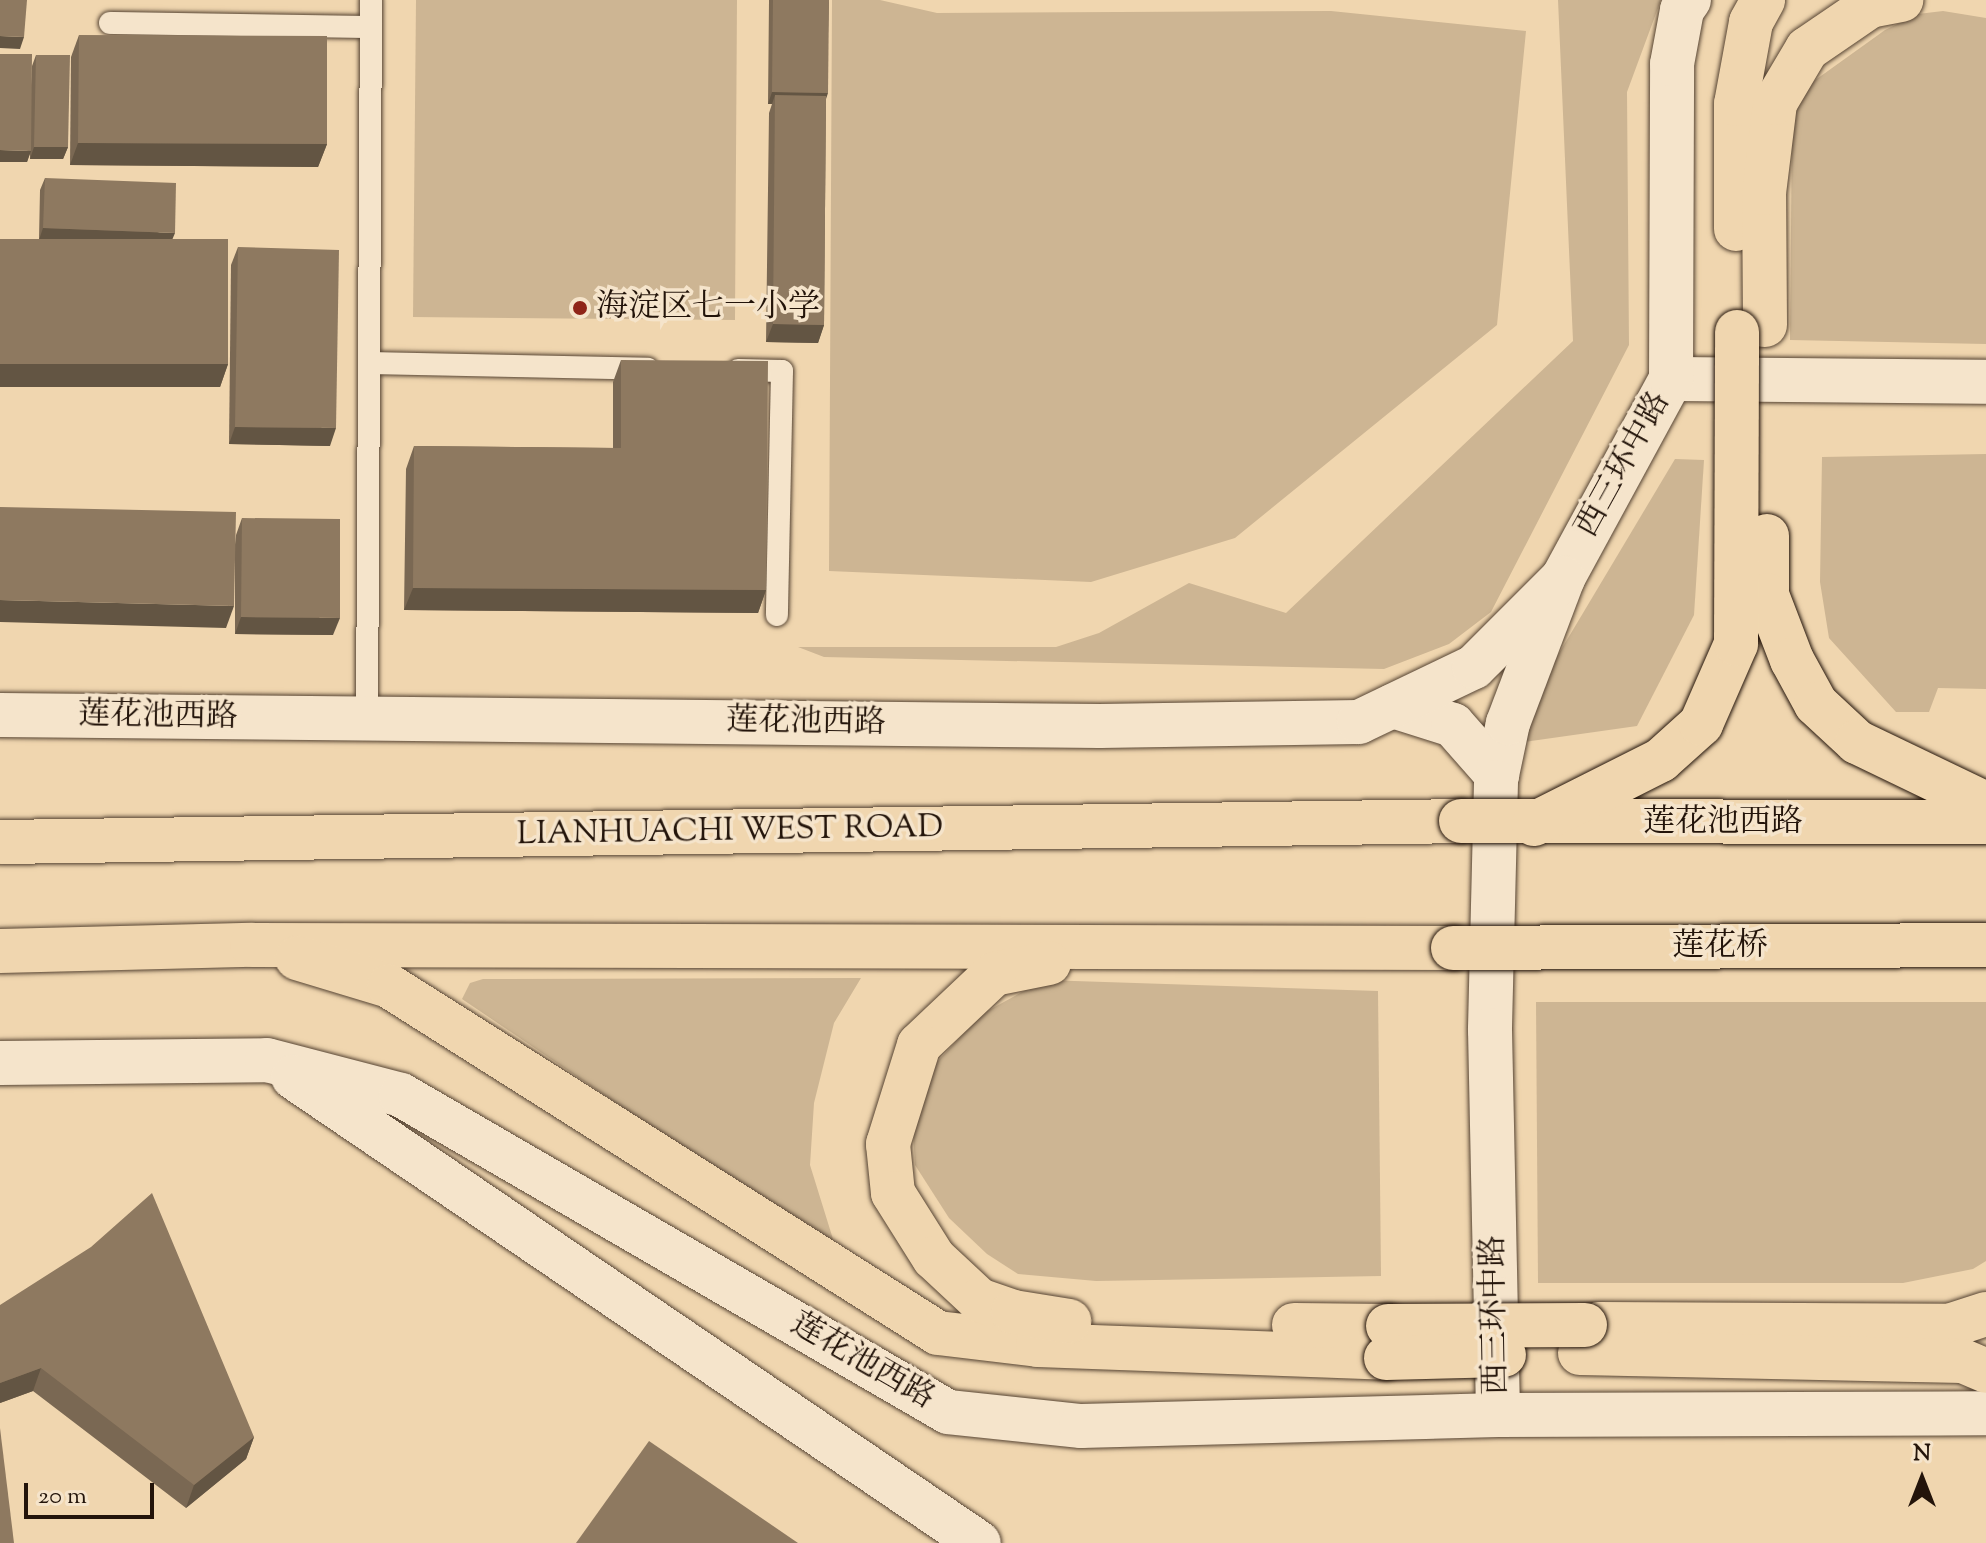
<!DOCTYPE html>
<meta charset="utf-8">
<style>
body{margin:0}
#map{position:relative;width:1986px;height:1543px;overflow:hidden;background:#f0d6af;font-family:"Sorts Mill Goudy","Noto Serif SC",serif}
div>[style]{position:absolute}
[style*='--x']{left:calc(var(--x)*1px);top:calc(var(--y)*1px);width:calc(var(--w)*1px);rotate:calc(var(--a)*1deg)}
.green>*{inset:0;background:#cdb593}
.roads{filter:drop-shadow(0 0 2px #564433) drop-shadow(0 0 2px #564433)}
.service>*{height:22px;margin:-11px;padding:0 11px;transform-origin:11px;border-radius:11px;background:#f5e4cb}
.tertiary>*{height:44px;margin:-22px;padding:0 22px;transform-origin:22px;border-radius:22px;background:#f5e4cb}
.trunk>*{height:44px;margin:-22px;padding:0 22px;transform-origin:22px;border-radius:22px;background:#f0d6af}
.bridges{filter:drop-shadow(0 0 2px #23140a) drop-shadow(0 0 2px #23140a)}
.trunk-bridge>*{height:44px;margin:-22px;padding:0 22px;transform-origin:22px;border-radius:22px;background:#f0d6af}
.wall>*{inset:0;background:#7a6853}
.shaded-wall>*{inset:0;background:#635543}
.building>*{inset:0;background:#8e7960}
.dots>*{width:22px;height:22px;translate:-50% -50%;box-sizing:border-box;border:4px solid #f5e4cb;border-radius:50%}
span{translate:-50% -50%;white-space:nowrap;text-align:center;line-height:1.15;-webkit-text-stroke:7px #f5e4cb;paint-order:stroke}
.poi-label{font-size:32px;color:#23140a}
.left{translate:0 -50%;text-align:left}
.street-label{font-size:32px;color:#23140a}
.north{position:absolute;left:1882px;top:1439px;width:80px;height:80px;-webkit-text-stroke:6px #f5e4cb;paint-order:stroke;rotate:0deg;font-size:22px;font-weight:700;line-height:32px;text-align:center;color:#23140a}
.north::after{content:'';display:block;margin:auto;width:28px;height:36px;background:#23140a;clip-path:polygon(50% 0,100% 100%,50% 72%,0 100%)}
.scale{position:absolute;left:24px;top:1483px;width:130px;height:36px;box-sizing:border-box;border:4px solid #23140a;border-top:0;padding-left:10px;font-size:24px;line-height:28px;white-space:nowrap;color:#23140a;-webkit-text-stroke:6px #f5e4cb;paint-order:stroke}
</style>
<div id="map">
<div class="green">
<div style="clip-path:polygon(416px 0,737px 0,735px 320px,413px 317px)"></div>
<div style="clip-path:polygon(832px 0,880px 0,937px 13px,1331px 11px,1526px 31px,1497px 325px,1235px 538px,1091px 582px,829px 571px)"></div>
<div style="clip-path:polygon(1558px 0,1661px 0,1627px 92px,1629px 345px,1491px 612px,1449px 644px,1384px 669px,824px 657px,798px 647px,1056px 647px,1099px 633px,1189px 583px,1286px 613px,1573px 341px)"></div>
<div style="clip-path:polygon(1943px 11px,1986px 18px,1986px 344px,1790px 340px,1792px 119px,1807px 86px,1885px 30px,1918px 14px)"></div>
<div style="clip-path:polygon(1986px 454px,1986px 689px,1938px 688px,1929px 712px,1896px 712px,1829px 638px,1820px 582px,1822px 457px)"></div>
<div style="clip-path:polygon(1675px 459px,1704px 460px,1694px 615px,1637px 726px,1524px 742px,1543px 680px)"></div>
<div style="clip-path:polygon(861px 978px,834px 1023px,814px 1103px,810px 1165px,837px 1252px,462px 999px,470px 983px,483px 979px)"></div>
<div style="clip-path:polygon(1044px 980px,1378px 991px,1381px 1276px,1096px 1281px,1018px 1274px,987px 1254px,949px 1218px,915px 1165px,912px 1114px,937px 1062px,982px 1014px)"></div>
<div style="clip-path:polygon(1536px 1002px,1986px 1002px,1986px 1261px,1973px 1269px,1903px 1283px,1538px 1283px)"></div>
</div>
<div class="roads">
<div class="service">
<div style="--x:110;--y:23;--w:261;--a:0.9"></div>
<div style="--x:369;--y:363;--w:279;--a:1.2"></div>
<div style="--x:738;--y:370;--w:44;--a:1.3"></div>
<div style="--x:782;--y:371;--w:244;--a:91.2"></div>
<div style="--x:367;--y:719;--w:719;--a:-89.68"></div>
</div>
<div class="tertiary">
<div style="--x:1671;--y:379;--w:315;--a:0.5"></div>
<div style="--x:1393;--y:706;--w:63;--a:17.6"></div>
<div style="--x:1453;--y:725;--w:67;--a:48.7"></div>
<div style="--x:1497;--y:775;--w:53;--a:-78.1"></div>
<div style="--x:1508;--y:723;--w:155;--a:-69.2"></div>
<div style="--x:1563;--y:578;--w:226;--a:-61.5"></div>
<div style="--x:1671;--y:379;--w:315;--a:-89.8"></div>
<div style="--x:1672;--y:64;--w:55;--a:-79.5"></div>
<div style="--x:1682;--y:10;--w:12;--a:-55"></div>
<div style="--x:0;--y:715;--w:1100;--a:0.57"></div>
<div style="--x:1100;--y:726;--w:259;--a:-0.9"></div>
<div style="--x:1359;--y:722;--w:127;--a:-25.6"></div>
<div style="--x:1474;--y:667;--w:126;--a:-45"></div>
<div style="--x:1496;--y:782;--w:248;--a:91.4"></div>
<div style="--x:1490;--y:1030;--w:385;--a:88.8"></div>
<div style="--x:0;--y:1063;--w:267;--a:-0.6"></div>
<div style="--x:267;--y:1060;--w:138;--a:14.6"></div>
<div style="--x:401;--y:1095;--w:632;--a:30.09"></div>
<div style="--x:948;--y:1412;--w:134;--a:6"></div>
<div style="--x:1081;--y:1426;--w:417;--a:-1.5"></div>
<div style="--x:1498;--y:1415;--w:488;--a:-0.2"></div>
<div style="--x:293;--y:1077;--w:829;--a:34.19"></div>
</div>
<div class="trunk">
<div style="--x:1736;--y:229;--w:125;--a:-90"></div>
<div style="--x:1736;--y:104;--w:83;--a:-79.6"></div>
<div style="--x:1751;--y:22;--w:25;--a:-61"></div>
<div style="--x:1765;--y:325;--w:132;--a:-90.4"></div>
<div style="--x:1764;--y:193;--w:91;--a:-83"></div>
<div style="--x:1775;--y:103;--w:63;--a:-59.3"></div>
<div style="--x:1807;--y:49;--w:76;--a:-34.3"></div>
<div style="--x:1870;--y:6;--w:32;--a:-11"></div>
<div style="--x:0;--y:842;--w:1461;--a:-0.82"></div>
<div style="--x:0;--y:951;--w:252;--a:-1.4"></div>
<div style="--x:252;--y:945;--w:1201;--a:0.14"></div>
<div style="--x:297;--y:958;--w:96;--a:16.9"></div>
<div style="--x:389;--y:986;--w:649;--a:32.3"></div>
<div style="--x:938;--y:1333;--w:101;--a:6.8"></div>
<div style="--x:1038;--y:1345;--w:348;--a:2.1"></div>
<div style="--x:1049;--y:963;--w:56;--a:168.7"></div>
<div style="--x:994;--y:974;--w:103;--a:136.6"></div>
<div style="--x:919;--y:1045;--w:104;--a:107.4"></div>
<div style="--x:888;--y:1144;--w:49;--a:84.2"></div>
<div style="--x:893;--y:1193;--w:77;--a:57.8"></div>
<div style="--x:934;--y:1258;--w:62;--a:43"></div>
<div style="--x:979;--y:1300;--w:36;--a:19"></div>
<div style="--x:1013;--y:1312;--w:57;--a:9.1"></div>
<div style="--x:1598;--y:1324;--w:351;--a:0.3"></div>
<div style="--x:1949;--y:1326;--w:39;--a:-18"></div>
<div style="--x:1294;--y:1325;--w:94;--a:0.6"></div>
<div style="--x:1580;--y:1353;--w:383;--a:1.2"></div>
<div style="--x:1963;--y:1361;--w:25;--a:23"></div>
</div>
</div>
<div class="bridges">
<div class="trunk-bridge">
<div style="--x:1767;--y:536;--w:59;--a:90"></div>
<div style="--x:1767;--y:595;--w:70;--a:69"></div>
<div style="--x:1792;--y:660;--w:50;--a:61.4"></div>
<div style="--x:1816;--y:704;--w:56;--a:42.8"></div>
<div style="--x:1857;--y:742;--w:143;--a:25.7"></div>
<div style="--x:1461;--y:821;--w:525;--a:0.11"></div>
<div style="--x:1534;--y:824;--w:142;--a:-26.7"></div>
<div style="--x:1661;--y:760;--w:54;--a:-42"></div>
<div style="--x:1701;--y:724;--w:87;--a:-66.4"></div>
<div style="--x:1736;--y:644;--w:312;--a:-89.8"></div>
<div style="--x:1453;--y:948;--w:533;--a:-0.32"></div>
<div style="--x:1388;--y:1326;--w:197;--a:-0.3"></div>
<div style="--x:1386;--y:1358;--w:118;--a:-1.5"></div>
</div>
</div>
<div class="wall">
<div style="clip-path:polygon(769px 0,829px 0,826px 98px,824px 325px,818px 343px,766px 342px,769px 113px,772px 104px,768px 104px)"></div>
<div style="clip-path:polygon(79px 35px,327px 144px,318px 167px,70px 165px,71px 57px)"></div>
<div style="clip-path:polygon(36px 55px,68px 147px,63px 159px,30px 159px,30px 153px,27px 162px,32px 66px)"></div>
<div style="clip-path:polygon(45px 178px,172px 239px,228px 364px,220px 387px,0 387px,39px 239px,40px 190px)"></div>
<div style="clip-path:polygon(238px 247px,330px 446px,229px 444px,231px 265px)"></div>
<div style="clip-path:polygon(621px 360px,766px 590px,758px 613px,404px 610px,406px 469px,414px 446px,613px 448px,613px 382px)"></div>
<div style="clip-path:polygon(242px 518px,333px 635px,235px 634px,235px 555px,226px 628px,236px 535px)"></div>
<div style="clip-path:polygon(0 1305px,254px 1437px,246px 1459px,186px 1508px,33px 1391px,0 1403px)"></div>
</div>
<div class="shaded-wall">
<div style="clip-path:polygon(0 36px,24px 37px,20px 49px,0 48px)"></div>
<div style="clip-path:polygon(772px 92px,828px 93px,824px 105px,775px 95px,772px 104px,768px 104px)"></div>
<div style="clip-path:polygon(78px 143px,327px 144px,318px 167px,70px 165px)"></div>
<div style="clip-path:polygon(34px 147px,68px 147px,63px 159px,30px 159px)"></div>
<div style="clip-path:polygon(0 150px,31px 151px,27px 162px,0 162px)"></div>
<div style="clip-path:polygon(43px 228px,175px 233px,170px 245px,39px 240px)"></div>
<div style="clip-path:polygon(773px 324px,824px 325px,818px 343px,766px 342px)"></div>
<div style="clip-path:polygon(0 364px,228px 364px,220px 387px,0 387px)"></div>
<div style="clip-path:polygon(235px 427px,336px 428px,330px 446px,229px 444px)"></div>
<div style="clip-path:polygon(413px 588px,766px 590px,758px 613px,404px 610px)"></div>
<div style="clip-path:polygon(0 600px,234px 606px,226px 628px,0 622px)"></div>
<div style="clip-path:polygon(241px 617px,340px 618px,333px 635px,235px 634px)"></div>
<div style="clip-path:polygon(41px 1368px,33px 1391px,0 1403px,0 1383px)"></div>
<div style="clip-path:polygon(254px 1437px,246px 1459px,186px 1508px,194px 1485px)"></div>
</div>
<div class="building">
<div style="clip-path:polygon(0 0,27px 0,24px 37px,0 36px)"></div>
<div style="clip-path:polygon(773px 0,829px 0,828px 93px,772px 92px)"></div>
<div style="clip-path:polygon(79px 35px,327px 36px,327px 144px,78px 143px)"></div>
<div style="clip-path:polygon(0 54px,32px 54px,31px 151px,0 150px)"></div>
<div style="clip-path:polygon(36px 55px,70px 55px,68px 147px,34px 147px)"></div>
<div style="clip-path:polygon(775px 95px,826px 96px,824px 325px,773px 324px)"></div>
<div style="clip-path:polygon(45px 178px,176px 183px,175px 233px,43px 228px)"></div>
<div style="clip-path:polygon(0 239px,228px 239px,228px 364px,0 364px)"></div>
<div style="clip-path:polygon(238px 247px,339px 250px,336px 428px,235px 427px)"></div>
<div style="clip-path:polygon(621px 360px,768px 361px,766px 590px,413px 588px,414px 446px,621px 448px)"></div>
<div style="clip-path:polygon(0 507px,236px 512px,234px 606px,0 600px)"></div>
<div style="clip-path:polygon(242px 518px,340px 519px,340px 618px,241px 617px)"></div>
<div style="clip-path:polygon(152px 1193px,254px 1437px,194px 1485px,41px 1368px,0 1383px,0 1305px,91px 1247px)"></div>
<div style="clip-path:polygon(0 1428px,14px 1543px,0 1543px)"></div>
<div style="clip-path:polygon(649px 1441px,798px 1543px,576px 1543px)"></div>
</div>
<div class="dots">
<div style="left:580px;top:308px;background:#8f2418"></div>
</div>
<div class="poi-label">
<span class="left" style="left:596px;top:308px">海淀区七一小学</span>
</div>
<div class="street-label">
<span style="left:1624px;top:465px;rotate:-61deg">西三环中路</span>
<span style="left:158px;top:717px;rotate:1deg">莲花池西路</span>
<span style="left:806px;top:723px;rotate:1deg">莲花池西路</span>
<span style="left:1723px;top:823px">莲花池西路</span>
<span style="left:730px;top:832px;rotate:-1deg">LIANHUACHI WEST ROAD</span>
<span style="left:1720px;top:947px">莲花桥</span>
<span style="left:1496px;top:1315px;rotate:-91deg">西三环中路</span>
<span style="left:862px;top:1362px;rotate:30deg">莲花池西路</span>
</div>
<div class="north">N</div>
<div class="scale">20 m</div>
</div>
